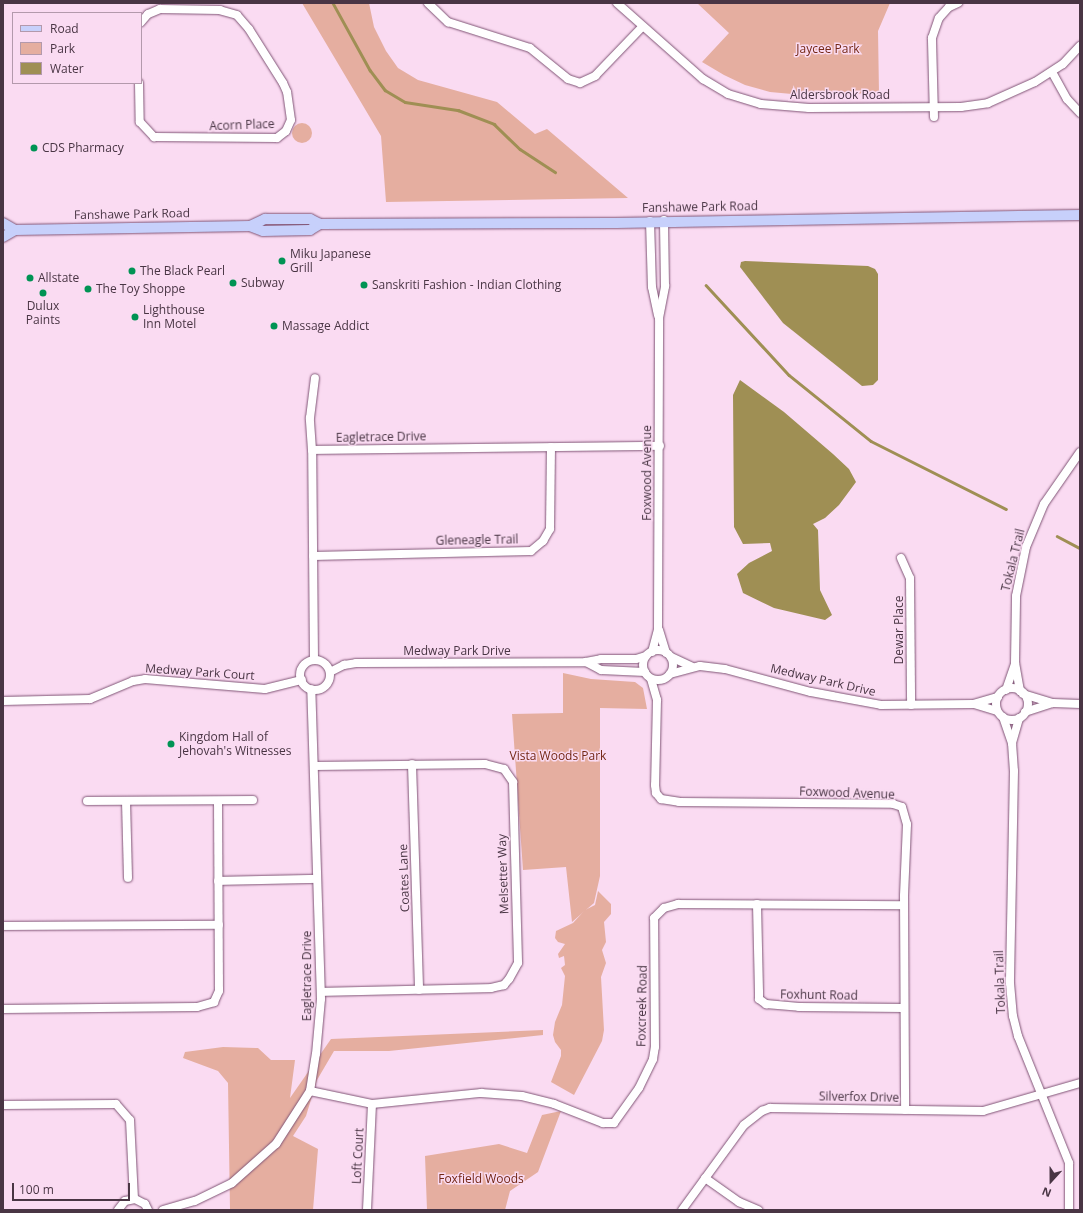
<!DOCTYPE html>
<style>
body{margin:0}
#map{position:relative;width:1083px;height:1213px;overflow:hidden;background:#fadbf2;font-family:"Open Sans",sans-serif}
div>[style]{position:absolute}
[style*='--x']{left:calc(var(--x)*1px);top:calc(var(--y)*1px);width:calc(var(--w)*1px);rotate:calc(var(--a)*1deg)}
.green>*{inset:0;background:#e5aea0}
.round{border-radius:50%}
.water>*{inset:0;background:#9f8f54}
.stream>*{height:2.5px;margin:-1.25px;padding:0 1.25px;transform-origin:1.25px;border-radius:1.25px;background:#9f8f54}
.roads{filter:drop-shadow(0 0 1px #805576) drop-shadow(0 0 1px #805576)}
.minor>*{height:8px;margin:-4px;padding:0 4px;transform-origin:4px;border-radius:4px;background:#fff}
.minor>.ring{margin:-4px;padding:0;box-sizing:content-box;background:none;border:8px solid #fff;border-radius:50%}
.major>*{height:10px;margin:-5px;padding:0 5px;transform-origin:5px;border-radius:5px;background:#c7d0fb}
.dots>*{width:11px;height:11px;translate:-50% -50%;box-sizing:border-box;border:2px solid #fadbf2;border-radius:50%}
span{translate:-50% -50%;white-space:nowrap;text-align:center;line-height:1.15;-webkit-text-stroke:3px #fadbf2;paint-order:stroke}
.park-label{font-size:12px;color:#732714}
.street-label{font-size:12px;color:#493544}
.poi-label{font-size:12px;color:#493544}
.left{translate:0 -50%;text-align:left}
.frame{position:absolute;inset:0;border:4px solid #493544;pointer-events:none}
.legend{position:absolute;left:12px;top:12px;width:130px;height:72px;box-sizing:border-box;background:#fadbf2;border:1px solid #b399ac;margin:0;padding:5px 7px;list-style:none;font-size:12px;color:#493544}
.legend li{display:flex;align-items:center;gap:8px;height:20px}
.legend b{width:20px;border:1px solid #b399ac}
.north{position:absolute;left:1031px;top:1161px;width:40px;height:40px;-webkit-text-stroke:3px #fadbf2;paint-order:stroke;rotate:201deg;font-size:11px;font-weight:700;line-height:16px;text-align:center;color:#493544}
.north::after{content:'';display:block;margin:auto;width:14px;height:18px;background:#493544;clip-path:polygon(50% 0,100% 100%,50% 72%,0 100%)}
.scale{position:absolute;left:12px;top:1183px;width:118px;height:18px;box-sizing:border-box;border:2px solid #493544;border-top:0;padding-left:5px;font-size:12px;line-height:14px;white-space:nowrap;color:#493544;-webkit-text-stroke:3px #fadbf2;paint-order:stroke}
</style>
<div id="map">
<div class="green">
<div style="clip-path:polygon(302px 3px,369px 3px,374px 27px,386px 51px,398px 68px,418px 80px,497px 102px,535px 134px,547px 129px,628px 198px,386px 202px,381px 136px)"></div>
<div style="clip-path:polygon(697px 3px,890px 3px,878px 31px,879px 93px,803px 95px,770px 92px,745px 85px,724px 75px,702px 62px,729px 33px)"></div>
<div class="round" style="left:292px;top:123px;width:20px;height:20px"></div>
<div style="clip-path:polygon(563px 673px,591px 679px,635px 682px,643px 688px,647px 709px,600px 708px,600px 876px,594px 903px,572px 922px,566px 867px,523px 870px,512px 714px,563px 713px)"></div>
<div style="clip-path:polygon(598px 891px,611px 904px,611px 914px,604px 922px,606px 942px,602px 950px,606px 963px,601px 977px,604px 1030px,602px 1041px,574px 1095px,551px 1082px,561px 1056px,561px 1050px,555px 1042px,553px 1035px,555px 1022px,562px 1005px,565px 976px,561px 968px,565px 965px,564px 956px,559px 958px,558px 954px,565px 944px,558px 942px,555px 938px,556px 931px,573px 923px,585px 910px,595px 905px)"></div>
<div style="clip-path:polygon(543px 1030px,543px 1035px,389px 1051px,334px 1051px,317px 1080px,306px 1116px,293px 1136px,318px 1149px,313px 1210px,230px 1210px,228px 1083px,218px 1071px,183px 1058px,185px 1052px,223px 1047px,258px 1048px,271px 1060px,295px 1060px,290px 1098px,331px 1039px)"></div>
<div style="clip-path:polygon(561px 1111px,538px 1172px,510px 1191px,505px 1210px,427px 1210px,425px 1156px,499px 1144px,527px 1153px,542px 1115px)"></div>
</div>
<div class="water">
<div style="clip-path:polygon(745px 261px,868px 266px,875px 269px,878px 274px,878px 380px,873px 385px,862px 386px,783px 323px,740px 267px,741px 262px)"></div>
<div style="clip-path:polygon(740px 380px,784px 412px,833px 454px,849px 469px,856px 482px,839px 505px,825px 518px,813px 524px,818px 530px,820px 590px,832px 615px,825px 620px,774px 608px,743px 593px,737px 574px,749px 563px,772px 551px,770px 543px,743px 544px,734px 527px,733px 395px)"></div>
</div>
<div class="stream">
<div style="--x:333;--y:3;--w:77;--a:61.1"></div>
<div style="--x:370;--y:70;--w:25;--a:53"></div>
<div style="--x:385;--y:90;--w:23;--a:31"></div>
<div style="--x:405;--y:102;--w:54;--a:8.6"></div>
<div style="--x:458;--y:110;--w:39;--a:21"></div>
<div style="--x:494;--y:124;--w:36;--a:44"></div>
<div style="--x:520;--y:149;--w:42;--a:33.3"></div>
<div style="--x:706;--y:285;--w:122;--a:47.3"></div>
<div style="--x:789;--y:375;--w:105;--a:38.8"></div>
<div style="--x:871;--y:441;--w:151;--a:26.7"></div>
<div style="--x:1057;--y:536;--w:26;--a:28"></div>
</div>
<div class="roads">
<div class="minor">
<div style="--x:428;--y:3;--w:28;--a:44"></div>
<div style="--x:448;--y:22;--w:86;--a:17.6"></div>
<div style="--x:530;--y:48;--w:49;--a:39.2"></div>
<div style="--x:568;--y:79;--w:13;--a:18"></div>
<div style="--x:580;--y:83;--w:17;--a:-25"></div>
<div style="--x:595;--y:76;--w:68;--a:-46.2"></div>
<div style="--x:617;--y:3;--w:115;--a:41.5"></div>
<div style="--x:703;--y:79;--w:29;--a:31"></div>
<div style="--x:728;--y:94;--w:34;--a:17"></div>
<div style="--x:761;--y:104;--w:48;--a:4.8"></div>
<div style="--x:809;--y:108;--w:152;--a:-0.4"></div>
<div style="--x:961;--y:107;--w:27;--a:-8"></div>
<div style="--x:988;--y:103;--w:51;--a:-24.1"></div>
<div style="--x:1035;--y:82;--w:33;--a:-33"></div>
<div style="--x:1063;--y:64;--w:25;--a:-47"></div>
<div style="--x:1052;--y:72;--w:31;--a:61"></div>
<div style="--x:1067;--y:99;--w:19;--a:47"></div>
<div style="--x:139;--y:83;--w:39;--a:89"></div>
<div style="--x:140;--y:122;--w:21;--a:47"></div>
<div style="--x:154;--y:137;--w:123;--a:0.5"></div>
<div style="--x:277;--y:138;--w:11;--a:-38"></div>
<div style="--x:286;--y:131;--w:12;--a:-66"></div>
<div style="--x:291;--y:120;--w:28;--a:-98"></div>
<div style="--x:287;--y:92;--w:10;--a:-114"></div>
<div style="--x:283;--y:83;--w:64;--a:-122.2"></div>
<div style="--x:249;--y:29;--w:18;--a:-131"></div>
<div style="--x:237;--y:15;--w:18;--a:-164"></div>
<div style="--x:220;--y:10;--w:60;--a:-179"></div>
<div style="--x:160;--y:9;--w:13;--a:157"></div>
<div style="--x:148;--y:14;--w:11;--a:131"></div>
<div style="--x:934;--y:117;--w:79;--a:-91.5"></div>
<div style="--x:932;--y:38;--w:21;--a:-71"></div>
<div style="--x:939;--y:18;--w:15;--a:-48"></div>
<div style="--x:949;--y:7;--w:10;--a:-24"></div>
<div style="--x:650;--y:221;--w:66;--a:88.3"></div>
<div style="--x:652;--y:287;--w:29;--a:78"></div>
<div style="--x:312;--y:450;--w:32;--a:-94"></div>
<div style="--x:310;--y:418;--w:40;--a:-82.9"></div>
<div style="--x:313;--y:556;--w:218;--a:-1.3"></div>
<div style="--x:531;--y:551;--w:16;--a:-40"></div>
<div style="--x:543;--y:541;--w:14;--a:-60"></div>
<div style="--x:550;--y:529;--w:82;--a:-89.3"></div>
<div style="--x:901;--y:558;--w:22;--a:66"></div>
<div style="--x:910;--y:578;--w:127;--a:89.5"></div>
<div style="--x:659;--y:630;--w:24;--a:73"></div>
<div class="ring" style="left:643px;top:650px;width:22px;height:22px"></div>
<div style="--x:652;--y:652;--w:24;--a:-75"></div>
<div style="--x:658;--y:629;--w:311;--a:-89.8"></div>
<div style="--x:659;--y:318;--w:33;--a:-79"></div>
<div style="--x:665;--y:286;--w:66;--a:-90.9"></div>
<div style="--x:671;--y:657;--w:23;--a:25"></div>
<div style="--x:314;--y:660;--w:210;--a:-90.5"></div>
<div style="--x:312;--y:450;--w:348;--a:-0.7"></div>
<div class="ring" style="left:300px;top:660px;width:22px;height:22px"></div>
<div style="--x:586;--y:662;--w:17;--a:28"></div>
<div style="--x:601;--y:670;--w:44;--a:2.6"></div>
<div style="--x:330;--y:672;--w:16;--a:-27"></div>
<div style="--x:344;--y:665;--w:12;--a:-9"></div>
<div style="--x:356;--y:663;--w:230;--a:-0.2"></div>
<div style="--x:586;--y:662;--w:15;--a:-11"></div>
<div style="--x:601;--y:659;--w:35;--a:0"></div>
<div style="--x:636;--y:659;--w:10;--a:-17"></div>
<div style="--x:670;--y:674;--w:31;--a:-15"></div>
<div style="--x:700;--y:666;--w:25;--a:7"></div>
<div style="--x:725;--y:669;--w:89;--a:15"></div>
<div style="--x:811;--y:692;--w:71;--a:10.5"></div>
<div style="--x:881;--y:705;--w:92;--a:-0.6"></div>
<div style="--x:973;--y:704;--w:26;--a:-16"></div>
<div style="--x:651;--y:679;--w:22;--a:74"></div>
<div style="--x:657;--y:700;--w:85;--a:91.3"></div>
<div style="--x:655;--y:785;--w:8;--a:83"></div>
<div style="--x:656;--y:793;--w:8;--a:50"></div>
<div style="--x:661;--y:799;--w:18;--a:9"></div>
<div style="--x:679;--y:802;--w:214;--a:0.5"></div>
<div style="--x:893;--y:804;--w:9;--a:18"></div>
<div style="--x:902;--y:807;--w:18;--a:74"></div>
<div style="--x:907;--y:824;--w:72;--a:92.4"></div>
<div style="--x:904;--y:896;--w:214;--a:89.7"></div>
<div class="ring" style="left:996px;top:688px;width:24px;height:24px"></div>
<div style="--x:1006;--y:690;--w:28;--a:-71"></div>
<div style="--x:1020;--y:691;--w:28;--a:-100"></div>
<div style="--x:1015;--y:663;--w:67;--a:-89.1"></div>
<div style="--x:1016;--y:596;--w:50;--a:-78.5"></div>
<div style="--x:1026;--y:547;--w:47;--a:-67.3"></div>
<div style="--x:1044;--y:504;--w:63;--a:-55.3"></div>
<div style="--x:1023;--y:694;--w:31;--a:17"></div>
<div style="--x:1053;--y:703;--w:27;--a:2"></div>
<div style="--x:3;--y:701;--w:87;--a:-1.3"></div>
<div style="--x:90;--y:699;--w:47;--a:-22.7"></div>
<div style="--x:133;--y:681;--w:12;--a:-9"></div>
<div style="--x:145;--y:679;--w:120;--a:4.8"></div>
<div style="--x:265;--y:689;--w:38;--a:-14"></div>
<div style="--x:974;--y:704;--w:24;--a:17"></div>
<div style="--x:1025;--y:712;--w:29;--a:-18"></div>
<div style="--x:1003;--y:717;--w:28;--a:71"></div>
<div style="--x:1012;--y:743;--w:28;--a:86"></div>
<div style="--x:1014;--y:771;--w:212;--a:91.1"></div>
<div style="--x:1010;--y:983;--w:33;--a:85"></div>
<div style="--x:1013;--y:1016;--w:21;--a:76"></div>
<div style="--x:1018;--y:1036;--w:137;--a:68.1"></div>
<div style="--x:1069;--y:1163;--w:47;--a:90"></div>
<div style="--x:1012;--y:743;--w:26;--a:-74"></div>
<div style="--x:412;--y:764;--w:226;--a:88.2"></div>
<div style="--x:314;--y:766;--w:171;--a:-0.7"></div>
<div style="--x:485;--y:764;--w:20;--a:15"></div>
<div style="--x:504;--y:769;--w:16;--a:55"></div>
<div style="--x:513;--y:782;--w:181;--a:88.4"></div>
<div style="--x:518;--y:963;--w:18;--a:119"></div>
<div style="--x:509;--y:979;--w:8;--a:130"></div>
<div style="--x:504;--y:985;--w:13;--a:167"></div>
<div style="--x:491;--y:988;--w:170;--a:178.7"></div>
<div style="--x:87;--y:801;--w:166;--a:-0.3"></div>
<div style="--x:126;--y:801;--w:77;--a:88.5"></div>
<div style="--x:218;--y:881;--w:99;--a:-1.2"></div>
<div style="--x:757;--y:904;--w:88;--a:88.7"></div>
<div style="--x:759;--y:992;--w:7;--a:90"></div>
<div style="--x:759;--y:999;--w:9;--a:36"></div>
<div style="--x:766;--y:1004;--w:33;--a:5"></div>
<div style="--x:799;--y:1007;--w:105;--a:0.5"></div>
<div style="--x:3;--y:926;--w:216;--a:-0.3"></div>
<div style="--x:3;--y:1009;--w:194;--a:-0.6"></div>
<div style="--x:197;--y:1007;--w:18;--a:-16"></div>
<div style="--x:214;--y:1002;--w:12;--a:-66"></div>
<div style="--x:219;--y:991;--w:190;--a:-90.3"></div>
<div style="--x:310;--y:1091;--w:63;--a:11.8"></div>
<div style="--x:372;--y:1104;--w:110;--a:-5.8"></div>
<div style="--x:481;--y:1093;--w:41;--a:4.2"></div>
<div style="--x:522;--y:1096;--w:33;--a:14"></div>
<div style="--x:554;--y:1104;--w:53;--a:21.2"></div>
<div style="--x:603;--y:1123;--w:11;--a:0"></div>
<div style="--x:614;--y:1123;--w:43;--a:-54.5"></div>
<div style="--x:639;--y:1088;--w:32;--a:-64"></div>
<div style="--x:653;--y:1059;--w:12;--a:-81"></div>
<div style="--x:655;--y:1047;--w:129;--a:-90.4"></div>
<div style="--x:654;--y:918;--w:14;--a:-45"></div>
<div style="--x:664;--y:908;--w:15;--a:-16"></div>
<div style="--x:678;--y:904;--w:226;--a:0.3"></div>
<div style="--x:3;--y:1105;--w:113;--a:-0.5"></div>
<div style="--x:116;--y:1104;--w:21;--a:49"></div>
<div style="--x:130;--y:1120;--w:79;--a:87.1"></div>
<div style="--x:705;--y:1178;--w:42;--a:35.2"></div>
<div style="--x:739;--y:1202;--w:21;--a:23"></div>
<div style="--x:118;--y:1210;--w:11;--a:-52"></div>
<div style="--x:125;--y:1201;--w:10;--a:-11"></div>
<div style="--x:135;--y:1199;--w:11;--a:27"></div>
<div style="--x:145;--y:1204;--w:7;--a:63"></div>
<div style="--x:163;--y:1210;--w:33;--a:-16"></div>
<div style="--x:195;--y:1201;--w:41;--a:-25.9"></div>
<div style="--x:232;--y:1183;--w:59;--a:-41.6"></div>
<div style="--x:276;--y:1144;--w:63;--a:-57.3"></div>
<div style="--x:310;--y:1091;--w:37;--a:-81"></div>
<div style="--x:316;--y:1054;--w:55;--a:-84.8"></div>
<div style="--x:321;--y:999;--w:310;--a:-91.8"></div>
<div style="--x:367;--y:1210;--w:106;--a:-87.3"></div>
<div style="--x:682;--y:1210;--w:105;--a:-53.9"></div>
<div style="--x:744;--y:1125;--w:23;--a:-38"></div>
<div style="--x:762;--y:1111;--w:9;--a:-21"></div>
<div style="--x:770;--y:1108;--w:213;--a:0.8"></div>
<div style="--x:983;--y:1111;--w:101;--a:-16.1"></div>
</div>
<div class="major">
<div style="--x:3;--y:223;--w:14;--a:30"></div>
<div style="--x:250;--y:226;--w:14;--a:21"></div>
<div style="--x:263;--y:231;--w:47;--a:-1.2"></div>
<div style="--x:310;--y:230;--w:12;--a:-31"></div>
<div style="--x:3;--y:237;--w:14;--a:-30"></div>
<div style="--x:15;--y:230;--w:235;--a:-1"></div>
<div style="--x:250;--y:226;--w:17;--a:-25"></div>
<div style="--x:265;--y:219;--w:45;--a:0"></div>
<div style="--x:310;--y:219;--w:11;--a:27"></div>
<div style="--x:320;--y:224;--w:296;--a:-0.2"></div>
<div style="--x:616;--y:223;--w:464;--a:-1"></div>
</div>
</div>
<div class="dots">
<div style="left:34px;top:148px;background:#009354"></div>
<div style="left:282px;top:261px;background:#009354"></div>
<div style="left:132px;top:271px;background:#009354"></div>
<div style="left:30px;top:278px;background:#009354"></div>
<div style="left:233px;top:283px;background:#009354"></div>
<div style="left:364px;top:285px;background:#009354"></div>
<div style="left:88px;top:289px;background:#009354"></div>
<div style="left:43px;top:293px;background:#009354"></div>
<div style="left:135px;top:317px;background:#009354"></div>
<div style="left:274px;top:326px;background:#009354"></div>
<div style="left:171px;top:744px;background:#009354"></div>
</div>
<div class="park-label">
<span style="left:828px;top:49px">Jaycee Park</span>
<span style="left:558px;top:756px">Vista Woods Park</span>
<span style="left:481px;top:1179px">Foxfield Woods</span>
</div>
<div class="street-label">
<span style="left:840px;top:95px">Aldersbrook Road</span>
<span style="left:242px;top:125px;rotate:-2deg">Acorn Place</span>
<span style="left:700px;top:207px;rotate:-1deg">Fanshawe Park Road</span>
<span style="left:132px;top:214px;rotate:-1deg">Fanshawe Park Road</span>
<span style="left:381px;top:437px;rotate:-1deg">Eagletrace Drive</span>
<span style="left:647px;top:473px;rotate:-90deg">Foxwood Avenue</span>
<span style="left:477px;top:540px;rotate:-1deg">Gleneagle Trail</span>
<span style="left:1013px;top:560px;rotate:-76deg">Tokala Trail</span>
<span style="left:899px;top:630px;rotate:-90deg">Dewar Place</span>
<span style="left:457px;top:651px">Medway Park Drive</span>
<span style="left:200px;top:672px;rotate:4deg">Medway Park Court</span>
<span style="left:823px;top:680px;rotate:13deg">Medway Park Drive</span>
<span style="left:847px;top:793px;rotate:2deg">Foxwood Avenue</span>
<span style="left:503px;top:874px;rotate:-92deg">Melsetter Way</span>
<span style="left:404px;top:878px;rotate:-92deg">Coates Lane</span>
<span style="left:307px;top:976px;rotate:-90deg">Eagletrace Drive</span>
<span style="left:1000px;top:982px;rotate:-92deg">Tokala Trail</span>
<span style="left:819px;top:995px;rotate:1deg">Foxhunt Road</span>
<span style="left:642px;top:1006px;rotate:-89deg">Foxcreek Road</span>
<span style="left:859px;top:1097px;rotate:1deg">Silverfox Drive</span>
<span style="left:358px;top:1156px;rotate:-87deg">Loft Court</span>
</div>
<div class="poi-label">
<span class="left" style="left:42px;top:148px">CDS Pharmacy</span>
<span class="left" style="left:290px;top:261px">Miku Japanese<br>Grill</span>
<span class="left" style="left:140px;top:271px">The Black Pearl</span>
<span class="left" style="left:38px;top:278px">Allstate</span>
<span class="left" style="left:241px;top:283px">Subway</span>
<span class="left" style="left:372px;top:285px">Sanskriti Fashion - Indian Clothing</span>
<span class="left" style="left:96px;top:289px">The Toy Shoppe</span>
<span style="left:43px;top:313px">Dulux<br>Paints</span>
<span class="left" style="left:143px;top:317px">Lighthouse<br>Inn Motel</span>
<span class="left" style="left:282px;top:326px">Massage Addict</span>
<span class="left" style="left:179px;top:744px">Kingdom Hall of<br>Jehovah's Witnesses</span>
</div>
<div class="frame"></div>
<ul class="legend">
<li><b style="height:5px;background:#c7d0fb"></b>Road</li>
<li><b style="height:11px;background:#e5aea0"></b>Park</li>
<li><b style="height:11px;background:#9f8f54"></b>Water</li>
</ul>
<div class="north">N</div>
<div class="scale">100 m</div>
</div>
